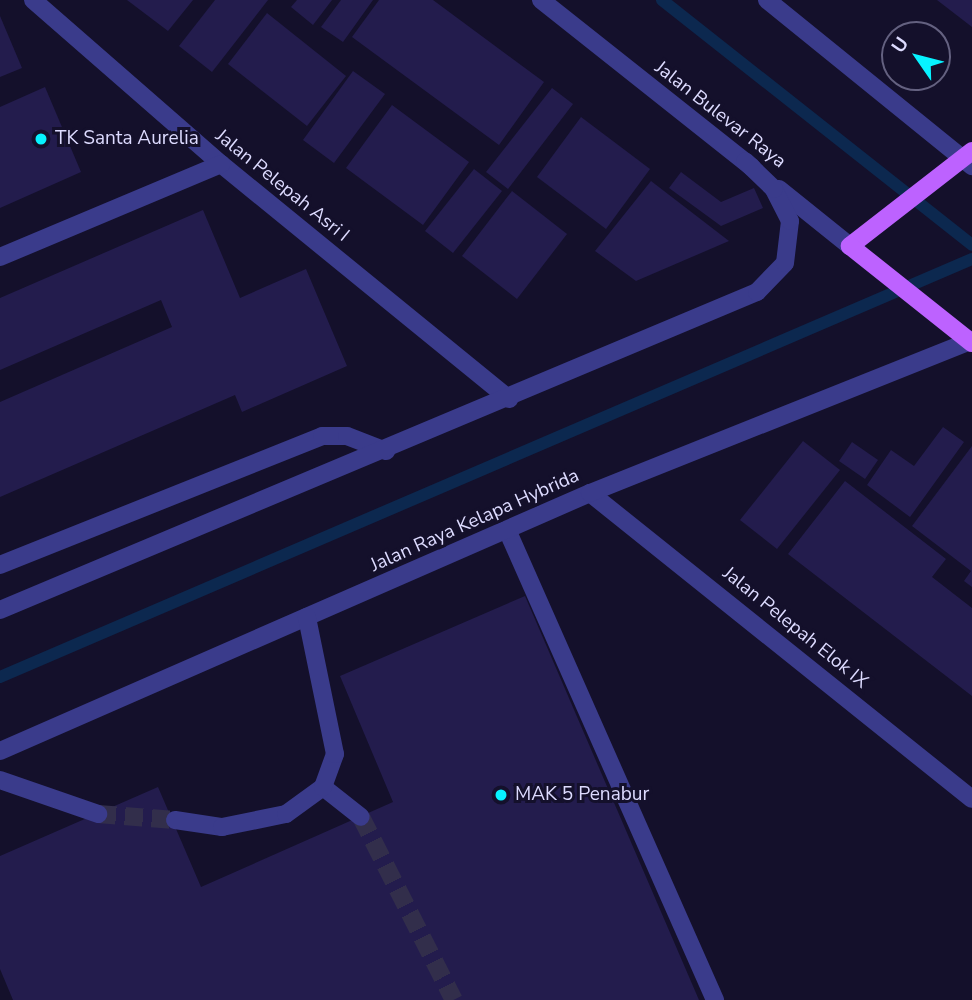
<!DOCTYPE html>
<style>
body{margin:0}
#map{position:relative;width:972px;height:1000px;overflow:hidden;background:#14102b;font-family:"Nunito Sans",sans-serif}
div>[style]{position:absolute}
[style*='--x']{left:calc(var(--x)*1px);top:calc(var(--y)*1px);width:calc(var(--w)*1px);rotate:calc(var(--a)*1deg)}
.stream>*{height:12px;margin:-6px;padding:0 6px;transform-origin:6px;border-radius:6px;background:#0c284f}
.building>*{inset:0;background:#231c4d}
.minor-tunnel>*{height:18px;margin-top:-9px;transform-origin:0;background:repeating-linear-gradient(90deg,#322e4b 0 18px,transparent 0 27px)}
.minor>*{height:18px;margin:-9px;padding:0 9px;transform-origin:9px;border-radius:9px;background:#3a3b8b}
.major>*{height:18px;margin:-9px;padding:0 9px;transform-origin:9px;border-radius:9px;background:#bd62ff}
.dots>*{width:19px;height:19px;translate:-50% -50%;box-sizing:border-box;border:4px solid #14102b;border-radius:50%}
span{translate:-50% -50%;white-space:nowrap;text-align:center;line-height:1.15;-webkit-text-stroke:6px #14102b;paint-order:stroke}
.street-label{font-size:19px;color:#dddbff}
.poi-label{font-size:19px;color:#dddbff}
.left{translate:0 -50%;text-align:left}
.north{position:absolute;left:881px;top:21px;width:70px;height:70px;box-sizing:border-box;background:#14102b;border:2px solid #646180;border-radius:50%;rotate:305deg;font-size:19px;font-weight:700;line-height:28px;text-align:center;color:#dddbff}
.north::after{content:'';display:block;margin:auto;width:24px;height:32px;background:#07f2ff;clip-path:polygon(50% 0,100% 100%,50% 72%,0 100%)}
</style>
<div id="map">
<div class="stream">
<div style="--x:662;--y:0;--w:395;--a:38.3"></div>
<div style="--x:0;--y:677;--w:1058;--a:-23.27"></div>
</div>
<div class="building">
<div style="clip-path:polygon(127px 0,193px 0,168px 31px)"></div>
<div style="clip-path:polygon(215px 0,268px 0,212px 72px,179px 46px)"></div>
<div style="clip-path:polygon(297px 0,332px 0,313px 25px,291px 7px)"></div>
<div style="clip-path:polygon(341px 0,373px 0,343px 42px,321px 27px)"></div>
<div style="clip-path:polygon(379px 0,433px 0,544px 82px,499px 145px,352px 37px)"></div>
<div style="clip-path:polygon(937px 0,972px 0,972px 27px)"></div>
<div style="clip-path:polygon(267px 13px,346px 76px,307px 126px,228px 64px)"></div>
<div style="clip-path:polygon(0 16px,22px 68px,0 77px)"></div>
<div style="clip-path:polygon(353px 71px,385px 94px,334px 163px,303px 140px)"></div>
<div style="clip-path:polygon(45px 87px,81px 172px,0 208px,0 107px)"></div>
<div style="clip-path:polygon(552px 88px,573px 104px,508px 189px,486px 172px)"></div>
<div style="clip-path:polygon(392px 105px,469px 162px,423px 225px,346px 168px)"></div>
<div style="clip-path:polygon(581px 117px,650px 169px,606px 229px,537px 177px)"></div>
<div style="clip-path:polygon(474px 169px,502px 191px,453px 253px,425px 231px)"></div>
<div style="clip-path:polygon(681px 172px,721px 202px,754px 188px,763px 208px,721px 226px,669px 188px)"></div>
<div style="clip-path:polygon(651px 181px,729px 241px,636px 281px,595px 251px)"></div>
<div style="clip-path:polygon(512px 191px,567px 234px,517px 299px,462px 256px)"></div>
<div style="clip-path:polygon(203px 210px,240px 298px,306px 269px,347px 366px,242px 412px,235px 395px,0 497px,0 402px,172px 327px,161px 300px,0 370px,0 298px)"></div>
<div style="clip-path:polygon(943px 427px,964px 442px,910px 517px,867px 485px,891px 450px,914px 466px)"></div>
<div style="clip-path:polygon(803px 441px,840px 470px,777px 549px,740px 520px)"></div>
<div style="clip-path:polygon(852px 442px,878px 460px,865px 479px,839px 461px)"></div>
<div style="clip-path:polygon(972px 446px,972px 587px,964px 581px,971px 571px,912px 526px)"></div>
<div style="clip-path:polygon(845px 481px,946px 559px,932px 577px,972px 608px,972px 696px,788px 554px)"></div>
<div style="clip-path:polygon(525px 596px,699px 1000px,13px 1000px,0 969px,0 856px,158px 787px,201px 887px,393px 802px,340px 676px)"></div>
</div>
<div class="minor-tunnel">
<div style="--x:98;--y:814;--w:77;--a:4.5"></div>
<div style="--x:361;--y:817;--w:205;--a:63.1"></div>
</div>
<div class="minor">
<div style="--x:33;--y:0;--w:249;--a:41.1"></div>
<div style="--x:221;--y:164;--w:372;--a:39.2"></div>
<div style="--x:541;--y:0;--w:269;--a:38.4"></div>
<div style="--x:767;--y:0;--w:264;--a:39"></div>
<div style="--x:779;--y:189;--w:91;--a:38.8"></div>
<div style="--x:0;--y:257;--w:240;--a:-22.8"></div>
<div style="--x:590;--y:493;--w:489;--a:38.7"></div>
<div style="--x:508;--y:532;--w:512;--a:66.14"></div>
<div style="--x:0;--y:565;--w:347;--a:-21.8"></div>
<div style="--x:322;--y:436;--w:25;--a:0"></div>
<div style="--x:347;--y:436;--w:42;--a:21"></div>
<div style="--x:0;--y:610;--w:821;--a:-22.79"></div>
<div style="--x:757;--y:292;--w:40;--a:-46"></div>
<div style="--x:785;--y:263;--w:42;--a:-83.2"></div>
<div style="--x:790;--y:221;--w:36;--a:-117"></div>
<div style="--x:774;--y:189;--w:40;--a:-136"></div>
<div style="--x:0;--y:751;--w:644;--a:-23.62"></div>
<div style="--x:590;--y:493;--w:412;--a:-21.8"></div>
<div style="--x:0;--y:780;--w:104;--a:19.1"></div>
<div style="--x:323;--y:787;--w:48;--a:38.3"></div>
<div style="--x:175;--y:820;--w:48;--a:8.5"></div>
<div style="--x:222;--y:827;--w:65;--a:-11.5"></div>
<div style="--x:286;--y:814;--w:46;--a:-36.1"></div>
<div style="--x:323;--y:787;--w:35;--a:-70"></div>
<div style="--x:335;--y:754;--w:140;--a:-101.6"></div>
</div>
<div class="major">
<div style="--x:972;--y:151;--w:155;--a:142.1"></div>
<div style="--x:850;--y:246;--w:156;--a:38.5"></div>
</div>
<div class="dots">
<div style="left:41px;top:139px;background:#07f2ff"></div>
<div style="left:501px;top:795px;background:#07f2ff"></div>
</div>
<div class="street-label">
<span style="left:720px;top:115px;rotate:38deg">Jalan Bulevar Raya</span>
<span style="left:282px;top:186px;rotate:39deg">Jalan Pelepah Asri I</span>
<span style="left:475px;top:521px;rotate:-24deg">Jalan Raya Kelapa Hybrida</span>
<span style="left:795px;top:628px;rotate:39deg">Jalan Pelepah Elok IX</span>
</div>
<div class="poi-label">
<span class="left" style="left:55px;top:139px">TK Santa Aurelia</span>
<span class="left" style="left:515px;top:795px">MAK 5 Penabur</span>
</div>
<div class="north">U</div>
</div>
